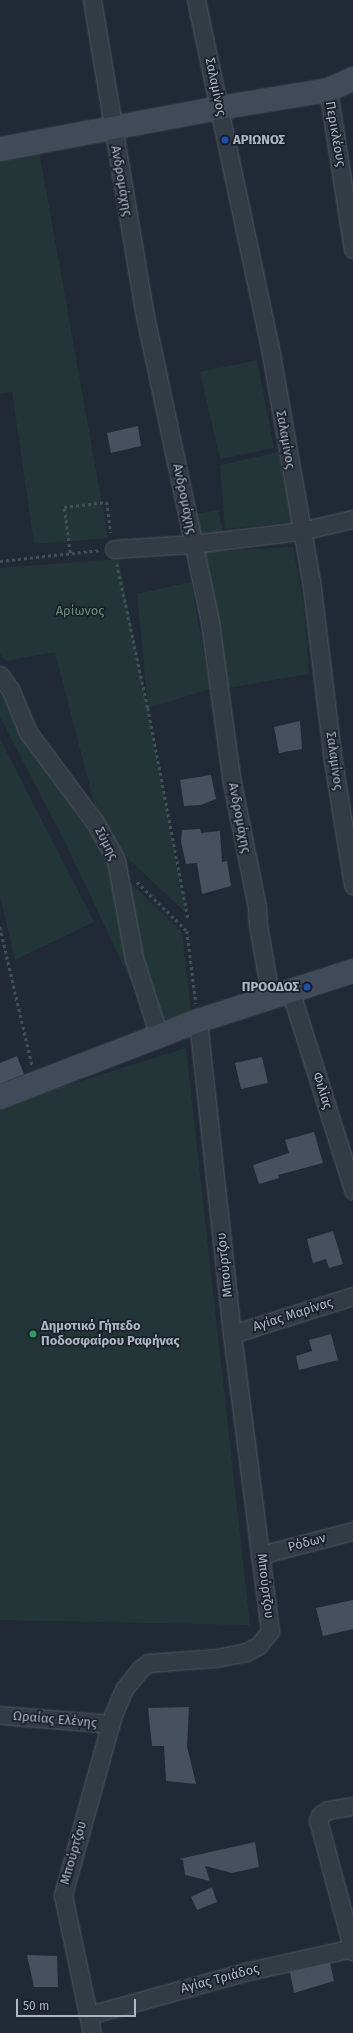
<!DOCTYPE html>
<meta charset="utf-8">
<style>
body{margin:0}
#map{position:relative;width:353px;height:2033px;overflow:hidden;background:#202935;font-family:"Fira Sans",sans-serif}
div>[style]{position:absolute}
[style*='--x']{left:calc(var(--x)*1px);top:calc(var(--y)*1px);width:calc(var(--w)*1px);rotate:calc(var(--a)*1deg)}
.green>*{inset:0;background:#223637}
.building>*{inset:0;background:#46505f}
.path>*{height:2.5px;margin-top:-1.25px;transform-origin:0;background:repeating-linear-gradient(90deg,#3f5153 0 3px,transparent 0 6px)}
.roads{filter:drop-shadow(0 0 1px #505964) drop-shadow(0 0 1px #505964)}
.street>*{height:17px;margin:-8.5px;padding:0 8.5px;transform-origin:8.5px;border-radius:8.5px;background:#333b45}
.secondary>*{height:22px;margin:-11px;padding:0 11px;transform-origin:11px;border-radius:11px;background:#414a58}
.dots>*{width:11px;height:11px;translate:-50% -50%;box-sizing:border-box;border:2px solid #19202a;border-radius:50%}
span{translate:-50% -50%;white-space:nowrap;text-align:center;line-height:1.15;-webkit-text-stroke:3.5px #19202a;paint-order:stroke}
.street-label{font-size:13px;color:#adb6c3}
.poi-label{font-size:13px;color:#adb6c3;font-weight:700}
.left{translate:0 -50%;text-align:left}
.right{translate:-100% -50%;text-align:right}
.park-label{font-size:13px;color:#66926f}
.scale{position:absolute;left:16px;top:1999px;width:120px;height:18px;box-sizing:border-box;border:2px solid #adb6c3;border-top:0;padding-left:5px;font-size:12px;line-height:14px;white-space:nowrap;color:#adb6c3;-webkit-text-stroke:3px #19202a;paint-order:stroke}
</style>
<div id="map">
<div class="green">
<div style="clip-path:polygon(39px 150px,108px 538px,34px 544px,12px 392px,0 394px,0 158px)"></div>
<div style="clip-path:polygon(257px 360px,274px 448px,220px 459px,200px 372px)"></div>
<div style="clip-path:polygon(278px 452px,292px 522px,225px 529px,220px 465px)"></div>
<div style="clip-path:polygon(218px 510px,224px 535px,197px 537px,193px 514px)"></div>
<div style="clip-path:polygon(293px 547px,303px 601px,309px 674px,228px 688px,203px 552px)"></div>
<div style="clip-path:polygon(119px 559px,186px 913px,121px 852px,94px 803px,55px 652px,6px 661px,0 654px,0 568px)"></div>
<div style="clip-path:polygon(191px 582px,210px 689px,148px 708px,137px 594px)"></div>
<div style="clip-path:polygon(0 693px,22px 738px,110px 861px,133px 986px,66px 844px,0 717px)"></div>
<div style="clip-path:polygon(0 739px,94px 922px,15px 960px,0 896px)"></div>
<div style="clip-path:polygon(124px 877px,182px 932px,191px 1011px,161px 1021px,137px 948px)"></div>
<div style="clip-path:polygon(186px 1048px,250px 1625px,0 1620px,0 1106px)"></div>
</div>
<div class="building">
<div style="clip-path:polygon(138px 426px,141px 446px,111px 453px,107px 433px)"></div>
<div style="clip-path:polygon(300px 721px,302px 749px,279px 753px,274px 727px)"></div>
<div style="clip-path:polygon(211px 775px,216px 799px,201px 805px,184px 806px,180px 780px)"></div>
<div style="clip-path:polygon(200px 829px,201px 833px,220px 831px,222px 862px,227px 861px,231px 886px,202px 894px,197px 863px,186px 864px,181px 842px,182px 830px)"></div>
<div style="clip-path:polygon(17px 1056px,24px 1074px,0 1084px,0 1063px)"></div>
<div style="clip-path:polygon(262px 1057px,268px 1083px,241px 1089px,235px 1063px)"></div>
<div style="clip-path:polygon(314px 1132px,323px 1163px,278px 1175px,279px 1178px,259px 1184px,253px 1165px,289px 1153px,285px 1140px)"></div>
<div style="clip-path:polygon(333px 1231px,343px 1264px,329px 1268px,326px 1259px,313px 1263px,307px 1239px)"></div>
<div style="clip-path:polygon(331px 1334px,338px 1360px,299px 1370px,296px 1356px,312px 1351px,309px 1340px)"></div>
<div style="clip-path:polygon(353px 1600px,353px 1629px,323px 1636px,316px 1608px)"></div>
<div style="clip-path:polygon(189px 1707px,187px 1746px,196px 1784px,166px 1781px,164px 1746px,152px 1746px,148px 1708px)"></div>
<div style="clip-path:polygon(255px 1842px,259px 1867px,232px 1873px,205px 1866px,210px 1881px,185px 1875px,183px 1860px,179px 1859px)"></div>
<div style="clip-path:polygon(212px 1887px,217px 1902px,197px 1910px,191px 1897px)"></div>
<div style="clip-path:polygon(27px 1955px,57px 1956px,58px 1987px,34px 1987px)"></div>
<div style="clip-path:polygon(330px 1963px,334px 1981px,294px 1993px,290px 1972px)"></div>
</div>
<div class="path">
<div style="--x:70;--y:553;--w:46;--a:-97.4"></div>
<div style="--x:64;--y:507;--w:43;--a:-6.6"></div>
<div style="--x:107;--y:502;--w:31;--a:83"></div>
<div style="--x:0;--y:561;--w:101;--a:-6.3"></div>
<div style="--x:117;--y:564;--w:147;--a:77.9"></div>
<div style="--x:148;--y:708;--w:214;--a:79.2"></div>
<div style="--x:137;--y:882;--w:70;--a:44.4"></div>
<div style="--x:187;--y:931;--w:73;--a:82.9"></div>
<div style="--x:0;--y:927;--w:142;--a:76.9"></div>
</div>
<div class="roads">
<div class="street">
<div style="--x:92;--y:0;--w:320;--a:80.5"></div>
<div style="--x:145;--y:316;--w:314;--a:78"></div>
<div style="--x:210;--y:623;--w:162;--a:82.2"></div>
<div style="--x:232;--y:783;--w:126;--a:78.6"></div>
<div style="--x:257;--y:907;--w:18;--a:87"></div>
<div style="--x:258;--y:925;--w:75;--a:80"></div>
<div style="--x:196;--y:0;--w:362;--a:78"></div>
<div style="--x:271;--y:354;--w:230;--a:80"></div>
<div style="--x:311;--y:580;--w:182;--a:83.1"></div>
<div style="--x:333;--y:761;--w:126;--a:80.8"></div>
<div style="--x:328;--y:90;--w:161;--a:81.1"></div>
<div style="--x:114;--y:549;--w:79;--a:-3.6"></div>
<div style="--x:193;--y:544;--w:109;--a:-6.9"></div>
<div style="--x:301;--y:531;--w:53;--a:-13"></div>
<div style="--x:0;--y:675;--w:19;--a:55"></div>
<div style="--x:11;--y:691;--w:44;--a:67.5"></div>
<div style="--x:28;--y:732;--w:114;--a:53.5"></div>
<div style="--x:96;--y:824;--w:41;--a:60.9"></div>
<div style="--x:116;--y:860;--w:100;--a:79.6"></div>
<div style="--x:134;--y:958;--w:82;--a:72.2"></div>
<div style="--x:291;--y:993;--w:207;--a:72.5"></div>
<div style="--x:232;--y:1334;--w:127;--a:-17.4"></div>
<div style="--x:260;--y:1555;--w:96;--a:-14.5"></div>
<div style="--x:0;--y:1715;--w:111;--a:4.6"></div>
<div style="--x:353;--y:1806;--w:25;--a:171"></div>
<div style="--x:328;--y:1810;--w:9;--a:148"></div>
<div style="--x:320;--y:1815;--w:5;--a:112"></div>
<div style="--x:318;--y:1820;--w:136;--a:75"></div>
<div style="--x:89;--y:2015;--w:166;--a:-15.4"></div>
<div style="--x:249;--y:1971;--w:107;--a:-12.5"></div>
<div style="--x:92;--y:2033;--w:141;--a:-101.9"></div>
<div style="--x:63;--y:1895;--w:187;--a:-74.5"></div>
<div style="--x:113;--y:1715;--w:28;--a:-67"></div>
<div style="--x:124;--y:1689;--w:26;--a:-51"></div>
<div style="--x:140;--y:1669;--w:10;--a:-37"></div>
<div style="--x:148;--y:1663;--w:68;--a:-4.2"></div>
<div style="--x:216;--y:1658;--w:31;--a:-11"></div>
<div style="--x:246;--y:1652;--w:13;--a:-27"></div>
<div style="--x:258;--y:1646;--w:19;--a:-51"></div>
<div style="--x:270;--y:1631;--w:299;--a:-97.3"></div>
<div style="--x:232;--y:1334;--w:315;--a:-96.2"></div>
</div>
<div class="secondary">
<div style="--x:0;--y:149;--w:223;--a:-10.6"></div>
<div style="--x:219;--y:108;--w:110;--a:-9.4"></div>
<div style="--x:328;--y:90;--w:27;--a:-24"></div>
<div style="--x:0;--y:1097;--w:212;--a:-21"></div>
<div style="--x:198;--y:1021;--w:163;--a:-17.9"></div>
</div>
</div>
<div class="dots">
<div style="left:225px;top:140px;background:#1a4fb4"></div>
<div style="left:307px;top:987px;background:#1a4fb4"></div>
<div style="left:33px;top:1334px;background:#2e9e5b"></div>
</div>
<div class="street-label">
<span style="left:215px;top:87px;rotate:78deg">Σαλαμίνος</span>
<span style="left:335px;top:134px;rotate:80deg">Περικλέους</span>
<span style="left:121px;top:181px;rotate:80deg">Ανδρομάχης</span>
<span style="left:285px;top:440px;rotate:80deg">Σαλαμίνος</span>
<span style="left:184px;top:499px;rotate:78deg">Ανδρομάχης</span>
<span style="left:334px;top:761px;rotate:82deg">Σαλαμίνος</span>
<span style="left:239px;top:818px;rotate:79deg">Ανδρομάχης</span>
<span style="left:106px;top:844px;rotate:63deg">Σύμης</span>
<span style="left:322px;top:1091px;rotate:72deg">Φιλίας</span>
<span style="left:225px;top:1265px;rotate:-96deg">Μπούρτζου</span>
<span style="left:293px;top:1315px;rotate:-18deg">Αγίας Μαρίνας</span>
<span style="left:307px;top:1543px;rotate:-15deg">Ρόδων</span>
<span style="left:265px;top:1586px;rotate:83deg">Μπούρτζου</span>
<span style="left:55px;top:1720px;rotate:5deg">Ωραίας Ελένης</span>
<span style="left:74px;top:1853px;rotate:-74deg">Μπούρτζου</span>
<span style="left:220px;top:1979px;rotate:-15deg">Αγίας Τριάδος</span>
</div>
<div class="poi-label">
<span class="left" style="left:233px;top:140px">ΑΡΙΩΝΟΣ</span>
<span class="right" style="left:299px;top:987px">ΠΡΟΟΔΟΣ</span>
<span class="left" style="left:41px;top:1334px">Δημοτικό Γήπεδο<br>Ποδοσφαίρου Ραφήνας</span>
</div>
<div class="park-label">
<span style="left:80px;top:611px">Αρίωνος</span>
</div>
<div class="scale">50 m</div>
</div>
